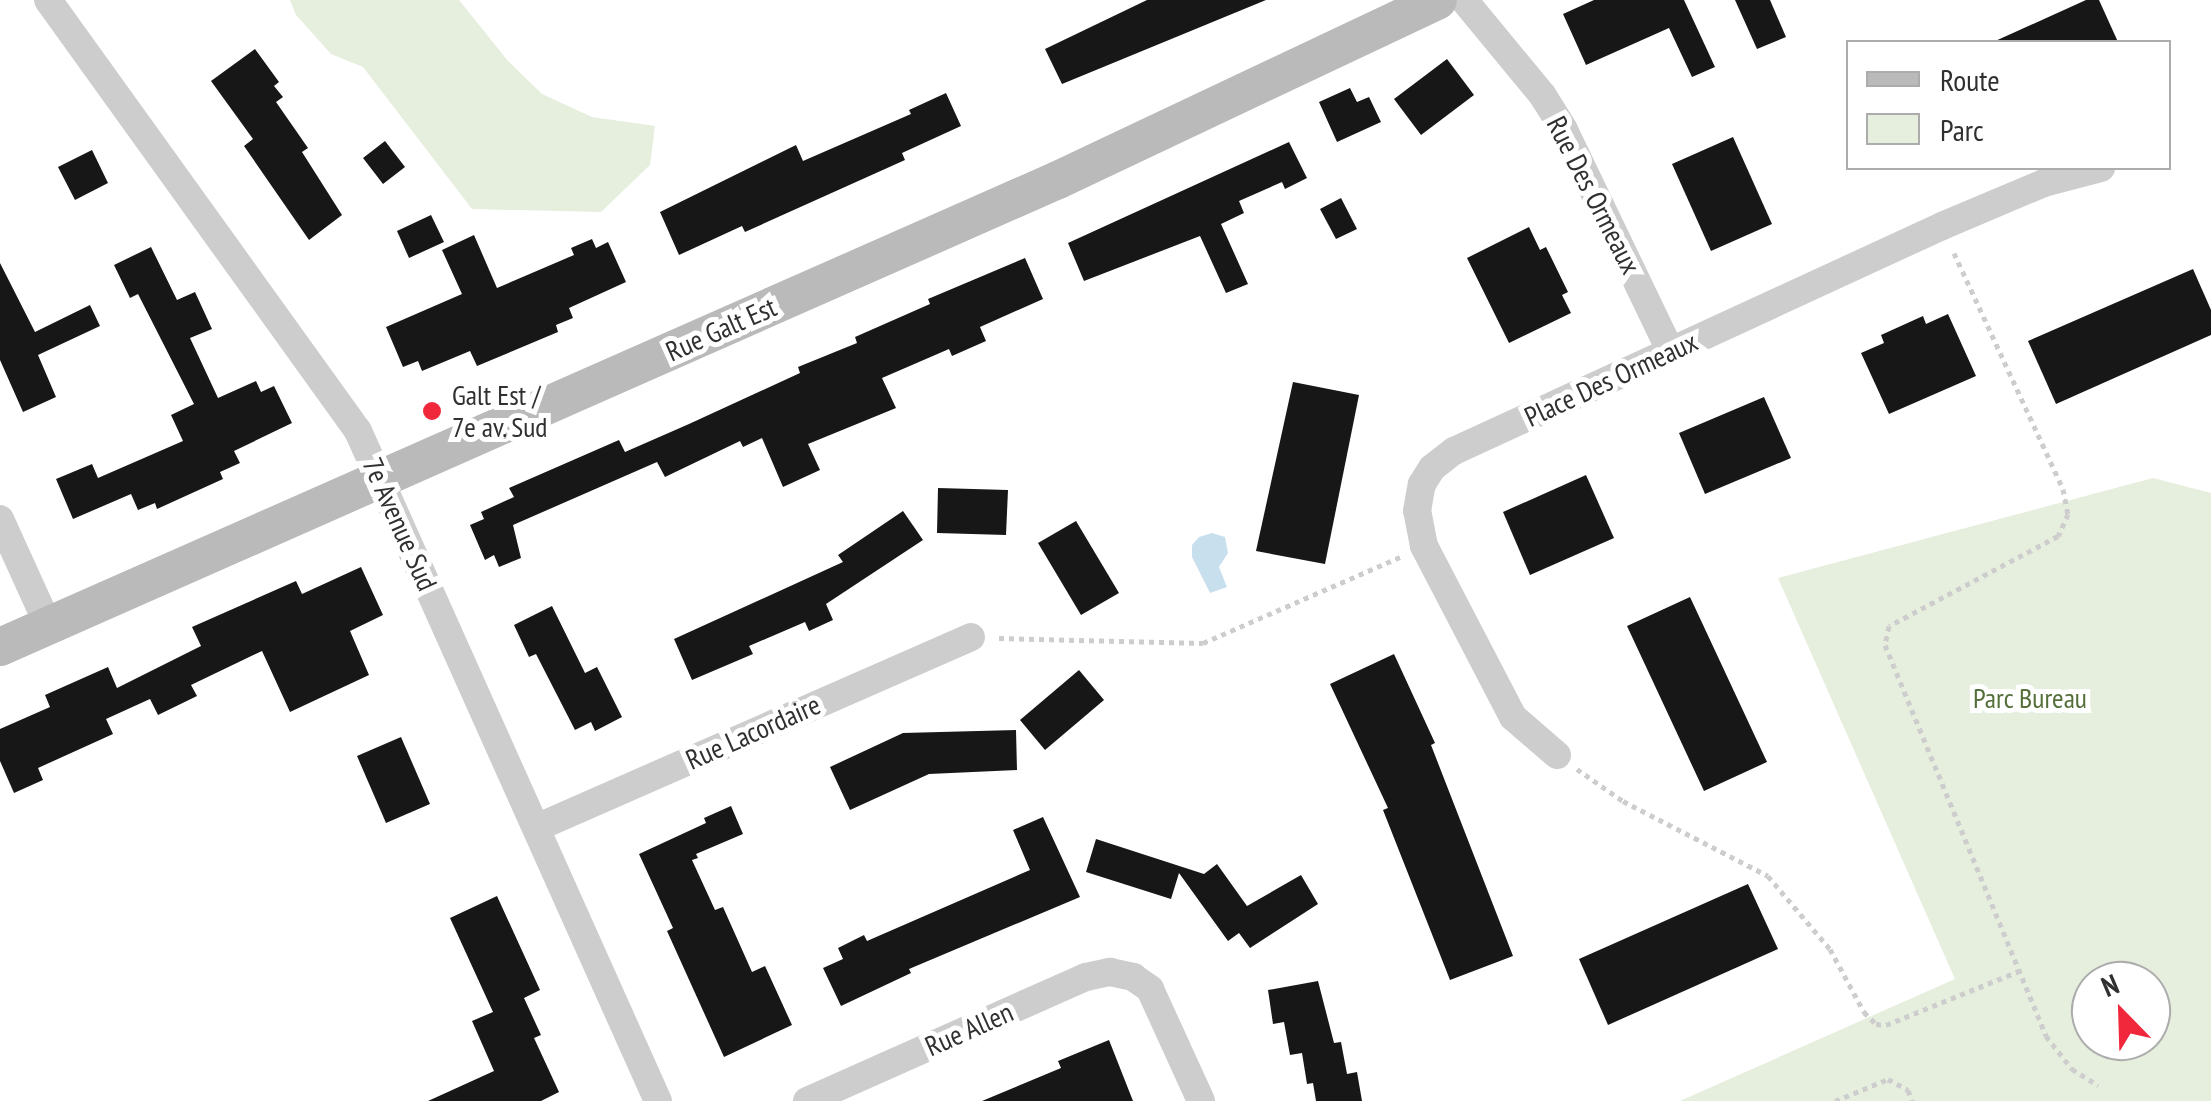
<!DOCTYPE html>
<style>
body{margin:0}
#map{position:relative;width:2211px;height:1101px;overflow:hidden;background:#fff;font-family:"PT Sans Narrow",sans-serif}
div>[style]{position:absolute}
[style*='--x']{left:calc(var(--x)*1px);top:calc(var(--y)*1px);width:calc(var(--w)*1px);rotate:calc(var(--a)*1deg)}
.green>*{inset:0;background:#e6eedd}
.water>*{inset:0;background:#c8e0ee}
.building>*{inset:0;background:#171717}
.path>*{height:5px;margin-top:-2.5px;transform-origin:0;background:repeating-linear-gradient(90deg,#cdcdcd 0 5px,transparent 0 10px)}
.street>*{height:28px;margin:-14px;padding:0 14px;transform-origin:14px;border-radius:14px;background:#cdcdcd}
.secondary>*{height:38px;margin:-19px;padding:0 19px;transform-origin:19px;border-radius:19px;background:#bababa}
.dots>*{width:28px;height:28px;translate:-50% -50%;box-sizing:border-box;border:5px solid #fff;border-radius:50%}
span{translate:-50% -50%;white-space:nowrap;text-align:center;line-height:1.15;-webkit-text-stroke:10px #fff;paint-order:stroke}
.street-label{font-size:28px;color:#303030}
.poi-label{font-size:28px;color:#303030}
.left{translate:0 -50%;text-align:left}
.park-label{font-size:28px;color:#546f39}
.legend{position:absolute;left:1846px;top:40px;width:325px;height:130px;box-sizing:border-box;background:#fff;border:2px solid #acacac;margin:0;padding:12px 18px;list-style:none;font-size:30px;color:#303030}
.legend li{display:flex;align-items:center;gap:20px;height:50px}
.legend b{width:50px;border:2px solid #acacac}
.north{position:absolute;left:2071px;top:961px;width:100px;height:100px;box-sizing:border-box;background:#fff;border:2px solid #acacac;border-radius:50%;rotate:337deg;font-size:28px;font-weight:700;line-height:40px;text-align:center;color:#303030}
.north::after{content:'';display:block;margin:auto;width:35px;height:45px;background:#f1273b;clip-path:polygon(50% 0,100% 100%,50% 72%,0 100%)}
</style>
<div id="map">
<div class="green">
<div style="clip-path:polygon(290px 0,459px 0,508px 61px,542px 94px,592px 117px,655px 126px,650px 165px,601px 212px,472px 209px,363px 67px,331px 54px,296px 15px)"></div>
<div style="clip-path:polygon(evenodd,2153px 478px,2211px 493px,2211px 1101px,1680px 1101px,1955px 979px,1778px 578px,2153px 478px,2091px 981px,2151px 981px,2151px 1041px,2091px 1041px,2091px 981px)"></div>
</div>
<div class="water">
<div style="clip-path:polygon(1212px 533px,1225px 537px,1228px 553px,1219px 567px,1227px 587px,1210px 593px,1192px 557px,1192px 545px,1199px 537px)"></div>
</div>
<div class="building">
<div style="clip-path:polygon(1147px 0,1266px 0,1062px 84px,1045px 49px)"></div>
<div style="clip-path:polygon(1594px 0,1684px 0,1715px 67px,1692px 77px,1669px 28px,1586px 65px,1563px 14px)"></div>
<div style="clip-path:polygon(1735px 0,1770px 0,1786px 37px,1757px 49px)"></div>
<div style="clip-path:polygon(2086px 0,2099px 0,2118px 42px,1993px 42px)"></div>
<div style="clip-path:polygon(255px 49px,279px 82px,274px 86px,283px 97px,276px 102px,308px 148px,302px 152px,342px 215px,309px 240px,244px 146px,253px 139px,211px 81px)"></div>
<div style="clip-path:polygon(1447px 59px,1474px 95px,1421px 135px,1394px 99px)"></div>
<div style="clip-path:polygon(1350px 88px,1357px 102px,1369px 97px,1381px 122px,1337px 142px,1319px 102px)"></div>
<div style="clip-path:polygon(946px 93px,961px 126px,902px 153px,905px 160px,745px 232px,742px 226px,679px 255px,660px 212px,796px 145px,803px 161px,911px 114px,909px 110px)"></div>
<div style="clip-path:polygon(1733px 137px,1772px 224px,1711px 251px,1672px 164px)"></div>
<div style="clip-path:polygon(385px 141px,405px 167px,383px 184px,363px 158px)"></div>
<div style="clip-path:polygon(1289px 142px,1307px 178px,1285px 189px,1282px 182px,1239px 201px,1244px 213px,1221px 224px,1248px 284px,1226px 293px,1200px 236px,1084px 281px,1068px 243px)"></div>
<div style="clip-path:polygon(92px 150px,108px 183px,75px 200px,58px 167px)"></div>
<div style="clip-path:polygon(1341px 198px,1357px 229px,1336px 239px,1320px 209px)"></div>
<div style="clip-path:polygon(431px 215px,444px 242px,409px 258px,397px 231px)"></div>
<div style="clip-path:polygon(1529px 227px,1540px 250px,1546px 247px,1568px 292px,1562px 295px,1571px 313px,1509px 343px,1467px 258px)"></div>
<div style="clip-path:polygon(474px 235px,497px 288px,574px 255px,571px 248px,592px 239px,596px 248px,608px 242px,626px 282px,569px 308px,573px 318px,556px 325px,558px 332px,477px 366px,470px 351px,422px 371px,418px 361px,403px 367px,386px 327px,462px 294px,442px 250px)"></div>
<div style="clip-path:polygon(151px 247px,177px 300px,195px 292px,212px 329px,190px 338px,218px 398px,256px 381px,261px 392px,274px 386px,292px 423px,234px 451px,240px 463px,220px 472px,223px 479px,157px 509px,155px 503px,138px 510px,131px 494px,73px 519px,56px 479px,92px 464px,98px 478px,183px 441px,171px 415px,194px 404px,138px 294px,130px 298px,114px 265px)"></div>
<div style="clip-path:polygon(1025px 258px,1043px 299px,980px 327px,986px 341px,952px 356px,949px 349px,882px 378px,896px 408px,808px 444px,820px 470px,783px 487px,762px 438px,743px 447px,740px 441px,665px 477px,657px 462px,513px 525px,521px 558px,499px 567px,494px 555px,485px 560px,470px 525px,484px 519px,481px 512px,514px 497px,509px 488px,619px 440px,625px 452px,689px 424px,800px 373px,798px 367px,857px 343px,855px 337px,930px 304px,928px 299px)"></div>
<div style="clip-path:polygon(0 263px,35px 332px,90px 305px,100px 326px,38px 355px,56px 397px,23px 412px,0 360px)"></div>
<div style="clip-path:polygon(2193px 269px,2211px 310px,2211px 335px,2056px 404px,2028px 341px)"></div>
<div style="clip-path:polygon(1948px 314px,1976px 376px,1889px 414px,1861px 353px,1884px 343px,1881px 335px,1923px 316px,1926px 324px)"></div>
<div style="clip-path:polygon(1293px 382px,1359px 395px,1325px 564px,1256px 551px)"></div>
<div style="clip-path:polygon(1764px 397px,1791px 458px,1705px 494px,1679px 433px)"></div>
<div style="clip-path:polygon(1586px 475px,1614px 538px,1530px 575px,1503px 512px)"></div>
<div style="clip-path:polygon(938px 488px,1008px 490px,1006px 535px,937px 533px)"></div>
<div style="clip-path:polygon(903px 511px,923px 540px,826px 604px,833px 620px,809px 631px,805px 622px,749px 646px,753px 654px,692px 680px,674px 639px,843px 562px,838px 555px)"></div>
<div style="clip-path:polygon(1076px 521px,1119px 593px,1081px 615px,1038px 543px)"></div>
<div style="clip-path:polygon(361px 567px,383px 615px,350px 631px,369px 675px,290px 712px,262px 651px,191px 685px,197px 696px,158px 715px,150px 699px,106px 719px,113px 734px,38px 768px,43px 780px,14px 793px,0 761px,0 729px,50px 707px,45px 695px,108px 667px,117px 688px,201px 646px,192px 627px,296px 581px,302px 594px)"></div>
<div style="clip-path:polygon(1690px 597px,1767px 762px,1704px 791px,1627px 626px)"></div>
<div style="clip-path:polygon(552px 606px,585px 673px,597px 667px,622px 717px,595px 731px,591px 722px,575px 730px,536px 654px,529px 657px,514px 625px)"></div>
<div style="clip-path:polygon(1394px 654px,1435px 743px,1431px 745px,1513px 956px,1450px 980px,1383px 810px,1388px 808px,1330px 684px)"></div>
<div style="clip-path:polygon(1079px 670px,1104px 700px,1045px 750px,1020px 720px)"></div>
<div style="clip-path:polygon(1016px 730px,1017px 770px,929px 774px,850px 810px,830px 767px,903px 733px)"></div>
<div style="clip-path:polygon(401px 737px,430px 804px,386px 823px,357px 756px)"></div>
<div style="clip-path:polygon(731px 806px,743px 834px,696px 854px,698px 858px,692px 860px,715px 910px,723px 907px,752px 972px,765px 966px,792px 1025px,724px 1057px,667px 931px,673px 928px,639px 854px,706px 823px,704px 818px)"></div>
<div style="clip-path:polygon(1043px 817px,1080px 897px,909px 969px,911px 973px,841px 1006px,823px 968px,843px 959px,838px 948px,864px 935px,867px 941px,1030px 870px,1013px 830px)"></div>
<div style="clip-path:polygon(1096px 839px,1204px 874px,1217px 864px,1247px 906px,1301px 875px,1318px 904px,1250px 948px,1239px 933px,1228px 941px,1179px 873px,1171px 899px,1086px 872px)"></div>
<div style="clip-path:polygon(1748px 884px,1778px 949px,1608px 1025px,1579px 959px)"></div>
<div style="clip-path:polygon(497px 896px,540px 990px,524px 998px,541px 1035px,534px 1038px,559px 1092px,541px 1101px,428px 1101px,494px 1071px,472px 1021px,493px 1012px,450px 918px)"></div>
<div style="clip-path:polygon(1318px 981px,1334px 1043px,1341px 1042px,1347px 1074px,1357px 1072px,1362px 1101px,1316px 1101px,1313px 1083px,1307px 1084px,1302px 1053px,1290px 1055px,1284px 1022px,1273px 1024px,1268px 990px)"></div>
<div style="clip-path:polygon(1109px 1040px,1133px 1101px,982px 1101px,1061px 1068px,1058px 1061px)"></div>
</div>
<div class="path">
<div style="--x:1954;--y:253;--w:260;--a:65.2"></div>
<div style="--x:2063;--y:489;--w:25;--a:79"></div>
<div style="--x:2068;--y:514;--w:24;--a:114"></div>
<div style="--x:2058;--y:536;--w:191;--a:152"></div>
<div style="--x:1889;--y:626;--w:19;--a:102"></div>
<div style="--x:1885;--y:645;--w:423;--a:67.6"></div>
<div style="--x:2046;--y:1036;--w:42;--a:51.8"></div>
<div style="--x:2072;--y:1069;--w:31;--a:32"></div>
<div style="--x:999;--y:638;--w:204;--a:1.4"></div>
<div style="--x:1203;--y:643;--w:215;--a:-23.6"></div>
<div style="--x:1577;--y:769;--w:56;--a:34.8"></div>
<div style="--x:1623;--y:801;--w:163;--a:27.3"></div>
<div style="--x:1768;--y:876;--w:96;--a:49.7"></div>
<div style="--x:1830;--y:949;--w:72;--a:61.6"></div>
<div style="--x:1864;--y:1012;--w:17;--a:45"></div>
<div style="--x:1876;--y:1024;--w:10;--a:6"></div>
<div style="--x:1886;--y:1025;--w:144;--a:-22.1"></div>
<div style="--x:1835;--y:1101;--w:57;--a:-22.5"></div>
<div style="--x:1888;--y:1079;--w:23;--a:29"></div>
<div style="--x:1908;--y:1090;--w:12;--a:70"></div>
</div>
<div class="street">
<div style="--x:48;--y:0;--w:531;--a:54.27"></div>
<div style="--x:358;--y:431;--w:734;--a:65.88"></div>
<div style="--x:1464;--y:0;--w:124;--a:50.5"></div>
<div style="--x:1543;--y:96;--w:40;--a:58"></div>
<div style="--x:1564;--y:130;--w:246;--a:64.3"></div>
<div style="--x:0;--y:519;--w:119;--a:65.6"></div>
<div style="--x:1557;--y:755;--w:58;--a:-139.2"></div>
<div style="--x:1513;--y:717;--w:193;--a:-117.5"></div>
<div style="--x:1424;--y:546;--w:36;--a:-101"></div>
<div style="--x:1417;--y:511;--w:27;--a:-80"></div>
<div style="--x:1422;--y:484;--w:19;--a:-58"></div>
<div style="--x:1432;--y:468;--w:28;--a:-38"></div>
<div style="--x:1454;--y:451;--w:537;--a:-24.75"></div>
<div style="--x:1942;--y:226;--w:111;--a:-22.9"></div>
<div style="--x:2044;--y:183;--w:59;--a:-14.7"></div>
<div style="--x:536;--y:828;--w:475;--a:-23.7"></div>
<div style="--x:807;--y:1101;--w:305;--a:-24"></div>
<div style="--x:1086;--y:977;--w:25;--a:-12"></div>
<div style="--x:1110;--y:972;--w:24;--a:12"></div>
<div style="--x:1133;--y:977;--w:21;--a:35"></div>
<div style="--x:1150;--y:989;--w:123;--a:65.5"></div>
</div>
<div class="secondary">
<div style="--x:0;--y:647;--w:1156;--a:-23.82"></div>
<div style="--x:1058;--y:180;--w:420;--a:-25.3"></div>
</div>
<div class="dots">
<div style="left:432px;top:411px;background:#f1273b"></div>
</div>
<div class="street-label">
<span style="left:1594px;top:195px;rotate:63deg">Rue Des Ormeaux</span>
<span style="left:721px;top:329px;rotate:-24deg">Rue Galt Est</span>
<span style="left:1611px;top:379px;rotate:-25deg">Place Des Ormeaux</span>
<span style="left:400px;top:524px;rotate:66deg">7e Avenue Sud</span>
<span style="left:753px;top:732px;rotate:-24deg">Rue Lacordaire</span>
<span style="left:969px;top:1029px;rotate:-24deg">Rue Allen</span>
</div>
<div class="poi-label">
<span class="left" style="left:452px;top:411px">Galt Est /<br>7e av. Sud</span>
</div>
<div class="park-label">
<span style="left:2030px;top:698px">Parc Bureau</span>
</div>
<ul class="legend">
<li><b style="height:12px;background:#bababa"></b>Route</li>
<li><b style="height:28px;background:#e6eedd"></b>Parc</li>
</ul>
<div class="north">N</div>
</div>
